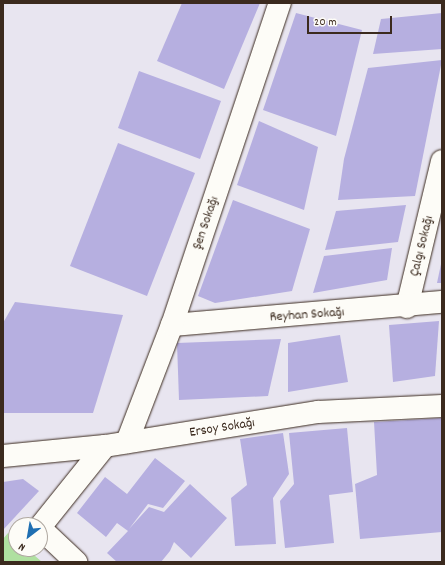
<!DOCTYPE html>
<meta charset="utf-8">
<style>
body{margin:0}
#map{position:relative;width:445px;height:565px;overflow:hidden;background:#e8e5f0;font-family:Dekko,sans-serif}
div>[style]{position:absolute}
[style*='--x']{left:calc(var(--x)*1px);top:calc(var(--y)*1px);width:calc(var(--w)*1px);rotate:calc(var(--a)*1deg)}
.green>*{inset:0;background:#afe0a0}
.building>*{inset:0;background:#b6afe0}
.roads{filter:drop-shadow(0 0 1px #3b2a1e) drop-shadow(0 0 1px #3b2a1e)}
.minor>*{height:22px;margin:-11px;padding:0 11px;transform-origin:11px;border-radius:11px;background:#fdfcf7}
span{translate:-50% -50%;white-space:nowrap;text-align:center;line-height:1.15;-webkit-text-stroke:3px #fdfcf7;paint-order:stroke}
.street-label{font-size:14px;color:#3b2a1e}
.frame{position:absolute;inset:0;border:4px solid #3b2a1e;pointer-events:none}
.north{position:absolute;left:8px;top:517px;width:40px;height:40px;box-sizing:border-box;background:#fdfcf7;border:1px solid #afa8a0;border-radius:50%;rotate:211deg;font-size:11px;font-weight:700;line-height:16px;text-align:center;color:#3b2a1e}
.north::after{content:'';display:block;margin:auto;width:14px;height:18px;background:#1f6fb2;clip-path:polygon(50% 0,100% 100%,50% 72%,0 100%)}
.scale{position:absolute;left:307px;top:16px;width:85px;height:18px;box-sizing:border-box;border:2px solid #3b2a1e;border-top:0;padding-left:5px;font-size:12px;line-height:14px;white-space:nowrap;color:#3b2a1e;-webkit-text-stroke:3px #fdfcf7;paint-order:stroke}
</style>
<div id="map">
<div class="green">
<div style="clip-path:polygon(8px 533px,16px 540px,16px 549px,27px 549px,42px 562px,3px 562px,3px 539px)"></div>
</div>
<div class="building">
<div style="clip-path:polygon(182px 3px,260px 3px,224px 89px,157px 61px)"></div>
<div style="clip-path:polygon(296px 13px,362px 30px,336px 136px,263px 110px)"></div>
<div style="clip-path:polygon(442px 13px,442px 49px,373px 54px,381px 19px)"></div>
<div style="clip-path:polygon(442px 60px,415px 196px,338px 200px,344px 159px,368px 68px)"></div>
<div style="clip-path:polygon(139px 71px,221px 101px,200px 159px,118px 128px)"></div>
<div style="clip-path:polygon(259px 121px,318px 147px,304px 210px,237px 185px)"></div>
<div style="clip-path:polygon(118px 143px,195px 173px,147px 296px,70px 266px)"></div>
<div style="clip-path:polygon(233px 200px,310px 229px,292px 291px,215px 303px,198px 296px)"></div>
<div style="clip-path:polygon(406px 205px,398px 242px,325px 250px,336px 211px)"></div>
<div style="clip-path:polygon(392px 248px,387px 280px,313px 293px,324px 256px)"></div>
<div style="clip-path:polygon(441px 264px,442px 283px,437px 283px)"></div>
<div style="clip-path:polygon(15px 302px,123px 315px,93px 413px,3px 413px,3px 323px)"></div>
<div style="clip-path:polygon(439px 321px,435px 376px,393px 382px,389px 325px)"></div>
<div style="clip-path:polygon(340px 335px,348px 382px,288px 392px,288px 343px)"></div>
<div style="clip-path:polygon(281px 339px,268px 396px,179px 400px,177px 343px)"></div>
<div style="clip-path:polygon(442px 418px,442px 532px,360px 539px,355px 484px,377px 475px,374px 422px)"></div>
<div style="clip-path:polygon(347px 428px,353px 492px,329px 495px,334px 543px,285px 548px,280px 501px,294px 484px,289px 433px)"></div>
<div style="clip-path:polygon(283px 433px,289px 474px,273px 498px,276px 544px,235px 546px,231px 498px,247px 485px,240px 439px)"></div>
<div style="clip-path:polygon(155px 458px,185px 481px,163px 508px,148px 504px,129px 529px,149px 507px,164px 512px,190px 484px,227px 518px,191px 558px,174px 542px,170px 551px,161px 562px,117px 562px,107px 553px,128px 531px,117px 523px,106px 537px,77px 513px,105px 477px,127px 494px)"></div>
<div style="clip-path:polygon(23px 479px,39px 491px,3px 530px,3px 482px)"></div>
</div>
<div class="roads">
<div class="minor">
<div style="--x:407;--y:307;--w:150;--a:-76.5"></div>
<div style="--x:172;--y:325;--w:271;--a:-4.9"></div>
<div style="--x:127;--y:442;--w:125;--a:-69"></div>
<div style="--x:172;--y:325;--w:340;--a:-71.5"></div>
<div style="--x:3;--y:456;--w:102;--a:-5.6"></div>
<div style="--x:105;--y:446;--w:216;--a:-9.1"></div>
<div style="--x:318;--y:412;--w:124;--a:-2.8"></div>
<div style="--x:40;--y:527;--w:104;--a:-51.3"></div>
<div style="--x:40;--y:528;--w:50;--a:43.4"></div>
</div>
</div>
<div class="street-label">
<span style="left:206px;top:223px;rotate:-71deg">Şen Sokağı</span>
<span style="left:422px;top:246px;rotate:-76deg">Çalgı Sokağı</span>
<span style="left:307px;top:315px;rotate:-4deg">Reyhan Sokağı</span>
<span style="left:222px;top:428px;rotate:-9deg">Ersoy Sokağı</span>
</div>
<div class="frame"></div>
<div class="north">N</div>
<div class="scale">20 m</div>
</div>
